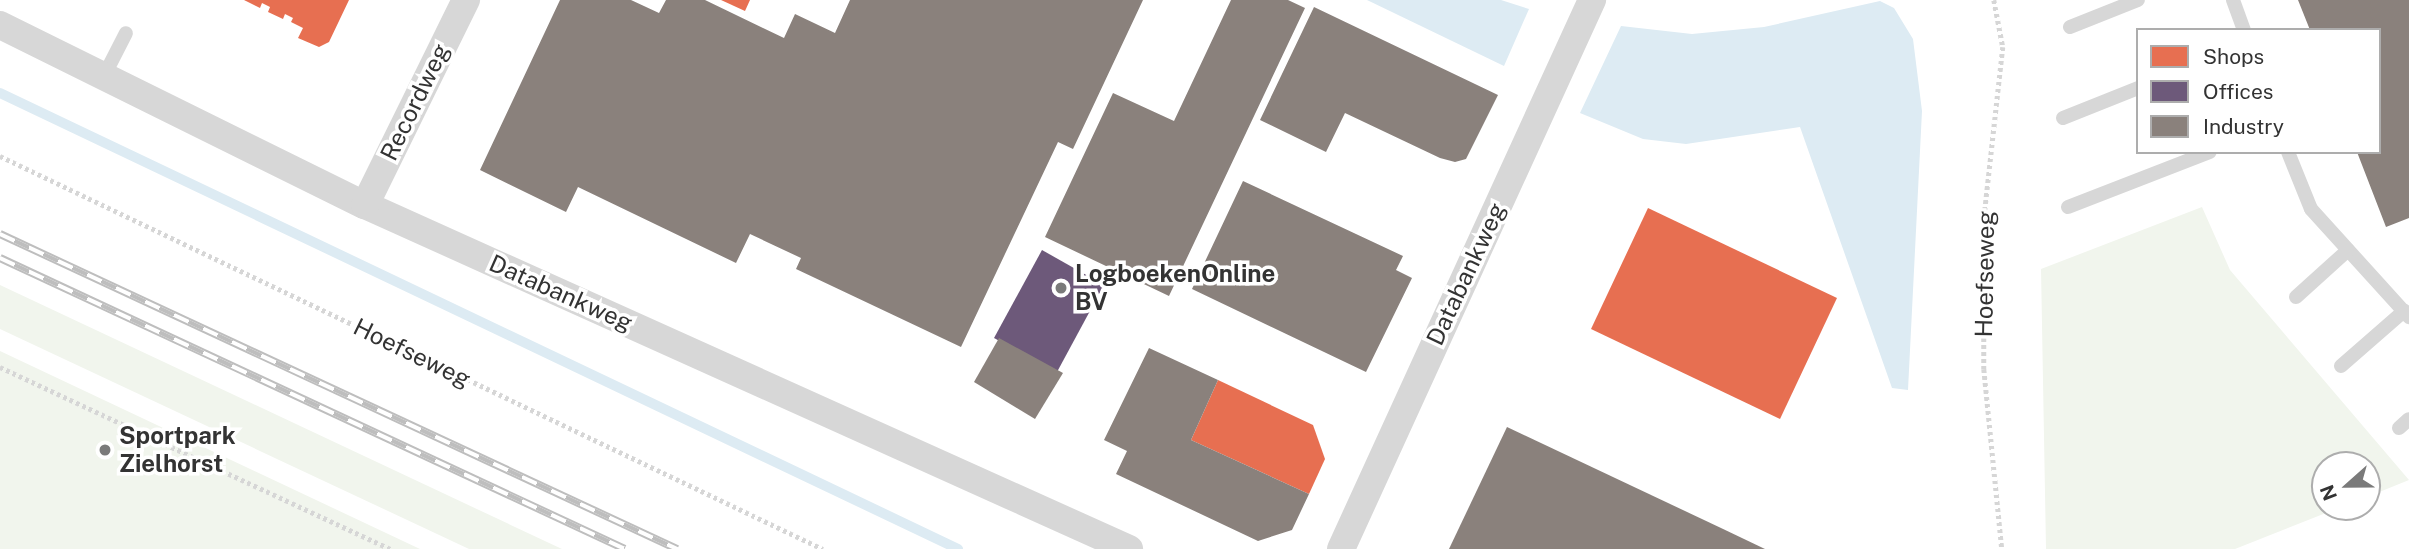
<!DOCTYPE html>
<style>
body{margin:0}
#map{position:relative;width:2409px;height:549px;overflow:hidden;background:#fff;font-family:"Public Sans",sans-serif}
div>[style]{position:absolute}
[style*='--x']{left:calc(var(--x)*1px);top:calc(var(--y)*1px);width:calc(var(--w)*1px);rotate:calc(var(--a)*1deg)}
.green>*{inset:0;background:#f1f5ed}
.water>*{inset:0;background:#ddebf3}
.shops>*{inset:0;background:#e76f51}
.offices>*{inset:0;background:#6d597a}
.industry>*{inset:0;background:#8a817c}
.stream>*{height:10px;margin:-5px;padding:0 5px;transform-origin:5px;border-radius:5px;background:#ddebf3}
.path>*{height:4.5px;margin-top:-2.25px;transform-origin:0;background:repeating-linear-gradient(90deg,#d6d6d6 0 3.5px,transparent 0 7px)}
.lane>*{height:14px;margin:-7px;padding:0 7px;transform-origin:7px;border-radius:7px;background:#d7d7d7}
.street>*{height:28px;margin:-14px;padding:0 14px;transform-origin:14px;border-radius:14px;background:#d7d7d7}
.rail>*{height:8px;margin-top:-4px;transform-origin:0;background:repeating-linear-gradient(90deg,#fff 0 16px,#bebebe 0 32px);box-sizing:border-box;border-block:2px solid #bebebe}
.dots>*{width:19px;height:19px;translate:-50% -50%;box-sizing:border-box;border:4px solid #fff;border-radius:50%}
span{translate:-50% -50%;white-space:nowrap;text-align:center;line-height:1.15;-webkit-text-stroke:7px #fff;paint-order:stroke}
.street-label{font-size:24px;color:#333}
.poi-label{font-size:24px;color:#333;font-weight:700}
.left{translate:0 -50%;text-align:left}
.legend{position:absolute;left:2136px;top:28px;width:245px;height:126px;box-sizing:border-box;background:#fff;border:2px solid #adadad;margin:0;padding:9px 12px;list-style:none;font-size:21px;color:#333}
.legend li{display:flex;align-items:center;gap:14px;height:35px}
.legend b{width:35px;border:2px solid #adadad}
.north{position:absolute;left:2311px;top:451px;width:70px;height:70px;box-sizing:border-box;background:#fff;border:2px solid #adadad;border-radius:50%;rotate:249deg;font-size:19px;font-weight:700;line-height:28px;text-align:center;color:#333}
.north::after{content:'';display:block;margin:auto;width:24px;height:32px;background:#7a7a7a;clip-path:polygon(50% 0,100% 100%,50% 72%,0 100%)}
</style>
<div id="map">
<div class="green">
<div style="clip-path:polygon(2202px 207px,2230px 270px,2409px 480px,2367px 497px,2367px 465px,2325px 465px,2325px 507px,2341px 507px,2235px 549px,2046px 549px,2041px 269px)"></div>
<div style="clip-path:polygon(0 285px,562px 549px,469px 549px,0 329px)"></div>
<div style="clip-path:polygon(0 351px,420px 549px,0 549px)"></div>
</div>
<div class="water">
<div style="clip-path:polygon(1367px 0,1501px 0,1529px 9px,1504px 66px)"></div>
<div style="clip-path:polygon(1880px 1px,1894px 8px,1913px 39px,1922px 111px,1908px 390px,1892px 388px,1800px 127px,1686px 144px,1643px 139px,1580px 113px,1621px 26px,1692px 34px,1764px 27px)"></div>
</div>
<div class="shops">
<div style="clip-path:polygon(244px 0,349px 0,329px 42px,319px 47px,298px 38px,303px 28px,291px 22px,293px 18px,285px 14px,283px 19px,268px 12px,270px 7px,262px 3px,260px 8px)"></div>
<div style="clip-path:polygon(721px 0,750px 0,745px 11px)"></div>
<div style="clip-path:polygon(1648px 208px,1837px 298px,1780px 419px,1591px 329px)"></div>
<div style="clip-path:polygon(1218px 380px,1313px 425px,1325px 459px,1309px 494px,1191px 440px)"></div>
</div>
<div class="offices">
<div style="clip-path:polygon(1042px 250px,1104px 285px,1057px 372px,994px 338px)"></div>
</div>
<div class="industry">
<div style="clip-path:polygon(560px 0,631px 0,659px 13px,666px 0,705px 0,784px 38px,795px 14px,835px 33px,850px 0,1143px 0,1073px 149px,1058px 142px,961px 347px,796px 269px,801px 258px,750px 234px,736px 263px,578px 187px,566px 212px,480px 170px)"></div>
<div style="clip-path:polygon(1231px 0,1288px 0,1305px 8px,1169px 296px,1045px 237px,1113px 93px,1174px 121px)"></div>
<div style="clip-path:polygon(2298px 0,2409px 0,2409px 218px,2386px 227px,2357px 152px,2379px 152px,2379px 30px,2310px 30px)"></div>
<div style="clip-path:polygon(1314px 7px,1498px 95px,1466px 159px,1455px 162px,1440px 158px,1345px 113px,1326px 152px,1260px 120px)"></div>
<div style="clip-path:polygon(1243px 181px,1403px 256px,1396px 270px,1412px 278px,1366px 372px,1192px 289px)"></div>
<div style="clip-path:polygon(999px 338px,1063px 373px,1035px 419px,974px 382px)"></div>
<div style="clip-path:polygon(1149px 348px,1218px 380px,1191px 440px,1309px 494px,1292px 530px,1258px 541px,1116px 474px,1127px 451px,1104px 440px)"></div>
<div style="clip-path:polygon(1507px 427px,1721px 528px,1765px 549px,1449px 549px)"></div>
</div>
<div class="stream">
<div style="--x:0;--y:93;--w:1061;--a:25.45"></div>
</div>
<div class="path">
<div style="--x:1994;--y:0;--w:48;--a:79.2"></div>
<div style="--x:2003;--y:47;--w:173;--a:96.3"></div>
<div style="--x:1984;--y:219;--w:150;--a:90"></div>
<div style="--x:1984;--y:369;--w:181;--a:84.3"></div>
<div style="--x:0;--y:156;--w:912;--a:25.53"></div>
<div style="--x:0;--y:367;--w:431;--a:25"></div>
</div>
<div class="lane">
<div style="--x:2233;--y:0;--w:32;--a:70"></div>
<div style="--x:2070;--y:27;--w:73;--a:-21.7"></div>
<div style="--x:104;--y:76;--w:48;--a:-62.9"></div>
<div style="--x:2063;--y:118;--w:81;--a:-21.8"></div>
<div style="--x:2288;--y:152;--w:61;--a:68"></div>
<div style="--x:2311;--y:209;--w:146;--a:47.8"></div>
<div style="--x:2068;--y:207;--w:152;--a:-21.2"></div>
<div style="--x:2296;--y:297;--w:70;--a:-42.1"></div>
<div style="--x:2341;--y:366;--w:84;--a:-41.1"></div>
<div style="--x:2399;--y:428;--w:13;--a:-42"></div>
</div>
<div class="street">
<div style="--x:0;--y:25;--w:407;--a:26.3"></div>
<div style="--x:365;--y:205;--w:838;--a:24.24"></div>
<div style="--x:365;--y:205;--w:229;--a:-63.8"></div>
<div style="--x:1341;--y:549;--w:604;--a:-65.43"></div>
</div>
<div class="rail">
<div style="--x:0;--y:234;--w:747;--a:24.95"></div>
<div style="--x:0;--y:258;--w:689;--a:24.97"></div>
</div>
<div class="dots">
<div style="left:1061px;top:288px;background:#7a7a7a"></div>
<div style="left:105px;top:450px;background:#7a7a7a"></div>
</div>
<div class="street-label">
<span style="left:415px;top:102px;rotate:-64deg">Recordweg</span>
<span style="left:1466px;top:274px;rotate:-65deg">Databankweg</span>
<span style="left:1985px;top:274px;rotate:-89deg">Hoefseweg</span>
<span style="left:561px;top:293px;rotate:24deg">Databankweg</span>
<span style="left:412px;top:353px;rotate:26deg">Hoefseweg</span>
</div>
<div class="poi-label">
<span class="left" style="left:1075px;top:288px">LogboekenOnline<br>BV</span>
<span class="left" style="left:119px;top:450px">Sportpark<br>Zielhorst</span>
</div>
<ul class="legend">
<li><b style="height:19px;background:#e76f51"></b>Shops</li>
<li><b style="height:19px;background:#6d597a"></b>Offices</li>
<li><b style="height:19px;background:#8a817c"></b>Industry</li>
</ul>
<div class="north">N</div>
</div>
